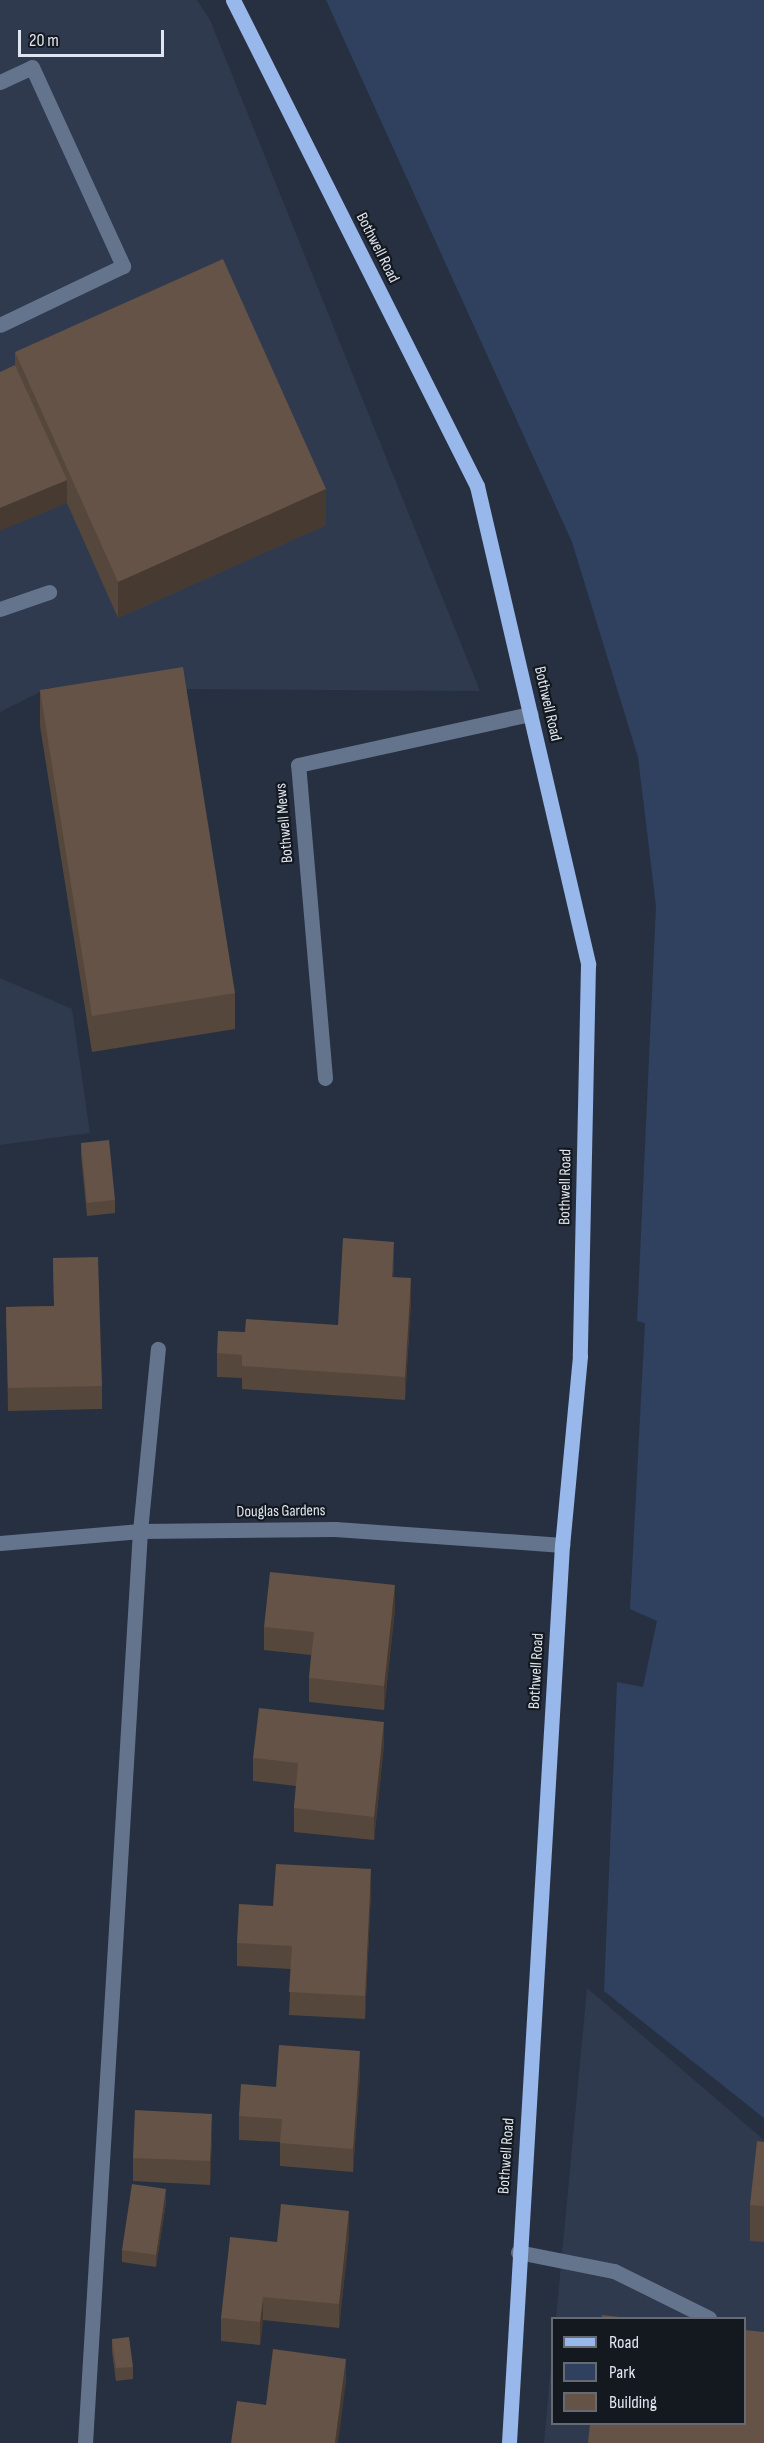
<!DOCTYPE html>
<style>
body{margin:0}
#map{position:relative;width:764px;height:2443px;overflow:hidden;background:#273040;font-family:"Sofia Sans Condensed",sans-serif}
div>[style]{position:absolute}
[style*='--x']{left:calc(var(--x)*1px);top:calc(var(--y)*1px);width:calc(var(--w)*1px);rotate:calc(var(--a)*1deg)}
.built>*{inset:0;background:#2f3a4f}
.green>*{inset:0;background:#2f415f}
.minor>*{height:15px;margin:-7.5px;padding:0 7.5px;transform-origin:7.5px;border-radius:7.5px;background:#65748d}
.major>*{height:15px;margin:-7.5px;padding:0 7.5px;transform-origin:7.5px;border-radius:7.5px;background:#98b7ea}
.wall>*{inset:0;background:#56473c}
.shaded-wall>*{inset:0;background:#463a31}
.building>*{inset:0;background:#645346}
span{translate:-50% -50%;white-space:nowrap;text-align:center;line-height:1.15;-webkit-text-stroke:4.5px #14181f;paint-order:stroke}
.street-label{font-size:16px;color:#dfe6f0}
.legend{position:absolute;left:551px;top:2317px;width:195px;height:108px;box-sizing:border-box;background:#14181f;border:2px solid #656a73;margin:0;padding:8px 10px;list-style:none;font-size:18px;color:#dfe6f0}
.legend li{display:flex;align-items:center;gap:12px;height:30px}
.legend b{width:30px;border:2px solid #656a73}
.scale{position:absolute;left:18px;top:30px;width:146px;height:27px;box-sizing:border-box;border:3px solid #dfe6f0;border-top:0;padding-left:8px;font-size:18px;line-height:21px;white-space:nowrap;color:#dfe6f0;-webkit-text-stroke:4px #14181f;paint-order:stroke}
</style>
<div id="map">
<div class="built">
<div style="clip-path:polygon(0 0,197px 0,210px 20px,480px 691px,48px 688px,0 712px)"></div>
<div style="clip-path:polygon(0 978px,72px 1009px,90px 1133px,0 1145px)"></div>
<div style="clip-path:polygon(587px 1988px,764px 2140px,764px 2443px,544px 2443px,552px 2356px,552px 2424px,744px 2424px,744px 2318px,556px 2318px)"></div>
</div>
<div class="green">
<div style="clip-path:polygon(326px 0,764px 0,764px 2118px,604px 1991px,617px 1682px,643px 1687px,657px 1621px,630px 1609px,645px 1323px,637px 1321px,656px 906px,638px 757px,572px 542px)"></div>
</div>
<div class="minor">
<div style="--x:0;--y:82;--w:35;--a:-25"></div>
<div style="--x:32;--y:67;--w:219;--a:65.4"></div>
<div style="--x:123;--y:266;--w:136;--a:154.4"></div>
<div style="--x:0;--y:609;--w:52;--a:-19.1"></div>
<div style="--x:325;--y:1078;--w:314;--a:-94.9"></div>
<div style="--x:298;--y:765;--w:238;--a:-12.4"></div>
<div style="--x:0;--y:1543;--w:141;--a:-4.9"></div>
<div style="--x:140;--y:1531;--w:195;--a:-0.6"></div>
<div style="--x:335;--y:1529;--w:228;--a:4"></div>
<div style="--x:518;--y:2252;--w:98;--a:11.2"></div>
<div style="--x:614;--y:2271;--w:106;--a:26.3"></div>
<div style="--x:85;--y:2443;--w:914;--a:-86.55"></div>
<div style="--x:140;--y:1531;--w:183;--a:-84.4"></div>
</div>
<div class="major">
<div style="--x:233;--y:0;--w:544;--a:63.34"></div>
<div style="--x:477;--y:486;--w:491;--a:76.9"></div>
<div style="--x:588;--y:964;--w:392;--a:91.2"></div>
<div style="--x:580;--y:1356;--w:190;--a:95.4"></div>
<div style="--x:562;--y:1545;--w:900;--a:93.38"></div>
</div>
<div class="wall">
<div style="clip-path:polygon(15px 352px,326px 525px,118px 618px,67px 503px,15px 365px)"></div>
<div style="clip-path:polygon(40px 690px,235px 993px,235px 1029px,92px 1052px,40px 726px)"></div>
<div style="clip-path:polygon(81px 1143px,115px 1200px,115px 1213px,87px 1216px,81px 1155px)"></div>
<div style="clip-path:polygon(53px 1258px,102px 1386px,102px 1409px,8px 1411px,6px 1307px,54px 1306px)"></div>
<div style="clip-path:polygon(394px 1265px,393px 1277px,411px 1301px,405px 1400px,242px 1389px,242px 1378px,217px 1377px,217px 1353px,245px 1332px,338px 1325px)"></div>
<div style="clip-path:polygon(395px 1609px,384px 1710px,309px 1702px,309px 1678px,311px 1655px,264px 1650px,264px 1627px)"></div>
<div style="clip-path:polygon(384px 1745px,374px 1840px,294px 1832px,294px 1808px,296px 1786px,253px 1781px,253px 1758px)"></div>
<div style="clip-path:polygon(371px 1892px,365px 2019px,289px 2015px,291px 1969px,237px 1966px,237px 1943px,273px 1906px)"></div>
<div style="clip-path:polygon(360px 2074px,353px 2172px,280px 2166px,280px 2142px,239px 2140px,239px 2116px,276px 2087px)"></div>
<div style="clip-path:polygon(212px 2137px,210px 2185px,133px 2181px,133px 2158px)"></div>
<div style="clip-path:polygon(764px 2142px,764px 2242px,750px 2241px,750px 2205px)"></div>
<div style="clip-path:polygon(166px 2202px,156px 2267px,122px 2262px,122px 2250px)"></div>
<div style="clip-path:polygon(349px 2235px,339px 2328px,263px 2320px,260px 2345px,221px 2341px,221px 2318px,277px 2242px)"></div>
<div style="clip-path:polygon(112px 2339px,133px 2367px,133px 2379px,116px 2381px,112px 2351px)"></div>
</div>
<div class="shaded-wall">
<div style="clip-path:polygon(67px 480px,67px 503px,0 531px,0 508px)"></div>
<div style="clip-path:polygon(326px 489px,326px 525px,118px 618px,118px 582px)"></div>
<div style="clip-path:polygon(394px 1242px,394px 1265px,392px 1300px,392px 1277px)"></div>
<div style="clip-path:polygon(411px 1278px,411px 1301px,405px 1400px,405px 1377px)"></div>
<div style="clip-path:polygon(395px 1585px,395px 1609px,384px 1710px,384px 1686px)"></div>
<div style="clip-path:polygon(384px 1722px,384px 1745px,374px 1840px,374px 1817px)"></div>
<div style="clip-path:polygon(371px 1869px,371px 1892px,365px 2019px,365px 1996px)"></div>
<div style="clip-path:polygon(360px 2051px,360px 2074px,353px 2172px,353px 2149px)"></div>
<div style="clip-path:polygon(212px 2114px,212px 2137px,210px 2185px,210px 2161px)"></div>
<div style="clip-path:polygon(166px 2189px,166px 2202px,156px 2267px,156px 2255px)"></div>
<div style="clip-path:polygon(349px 2211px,349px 2235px,339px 2328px,339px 2304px)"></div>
<div style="clip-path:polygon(263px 2297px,263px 2320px,260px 2345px,260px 2322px)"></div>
<div style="clip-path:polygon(346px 2359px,346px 2382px,338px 2443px,335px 2443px)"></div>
</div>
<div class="building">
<div style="clip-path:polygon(223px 259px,326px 489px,118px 582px,15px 352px)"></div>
<div style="clip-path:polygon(15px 365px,67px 480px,0 508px,0 372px)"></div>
<div style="clip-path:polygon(183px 667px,235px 993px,92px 1016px,40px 690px)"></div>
<div style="clip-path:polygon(109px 1140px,115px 1200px,87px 1203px,81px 1143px)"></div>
<div style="clip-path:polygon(343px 1238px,394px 1242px,392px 1277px,411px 1278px,405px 1377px,242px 1366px,242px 1355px,217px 1353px,218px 1331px,245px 1332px,246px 1319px,338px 1325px)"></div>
<div style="clip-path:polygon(98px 1257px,102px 1386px,8px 1388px,6px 1307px,54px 1306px,53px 1258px)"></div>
<div style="clip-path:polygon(270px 1572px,395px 1585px,384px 1686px,309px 1678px,314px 1632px,264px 1627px)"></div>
<div style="clip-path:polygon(259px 1708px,384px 1722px,374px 1817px,294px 1808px,298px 1763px,253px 1758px)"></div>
<div style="clip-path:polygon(276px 1864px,371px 1869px,365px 1996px,289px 1992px,292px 1946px,237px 1943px,239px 1904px,273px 1906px)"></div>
<div style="clip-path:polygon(279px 2045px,360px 2051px,353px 2149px,280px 2143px,282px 2119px,239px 2116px,241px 2084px,276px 2087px)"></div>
<div style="clip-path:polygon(135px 2110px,212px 2114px,210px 2161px,133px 2158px)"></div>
<div style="clip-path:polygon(757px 2141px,764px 2142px,764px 2206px,750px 2205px)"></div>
<div style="clip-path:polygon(132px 2184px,166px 2189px,156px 2255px,122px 2250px)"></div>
<div style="clip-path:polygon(281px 2204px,349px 2211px,339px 2304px,263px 2297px,260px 2322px,221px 2318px,230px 2237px,277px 2242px)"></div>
<div style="clip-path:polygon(602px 2315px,637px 2319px,602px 2319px)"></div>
<div style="clip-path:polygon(744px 2330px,764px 2332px,764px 2443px,588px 2443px,590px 2424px,744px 2424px)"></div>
<div style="clip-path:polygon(129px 2337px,133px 2367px,116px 2368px,112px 2339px)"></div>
<div style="clip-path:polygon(273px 2349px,346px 2359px,335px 2443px,231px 2443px,237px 2401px,266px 2405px)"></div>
</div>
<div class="street-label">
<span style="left:377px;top:248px;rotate:63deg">Bothwell Road</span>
<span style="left:547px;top:704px;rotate:77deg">Bothwell Road</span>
<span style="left:285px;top:823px;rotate:-95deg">Bothwell Mews</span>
<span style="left:566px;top:1187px;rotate:-89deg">Bothwell Road</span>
<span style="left:281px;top:1512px;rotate:-1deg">Douglas Gardens</span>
<span style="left:537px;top:1671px;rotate:-87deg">Bothwell Road</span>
<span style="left:507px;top:2156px;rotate:-86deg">Bothwell Road</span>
</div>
<ul class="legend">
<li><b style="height:8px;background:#98b7ea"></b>Road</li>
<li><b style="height:16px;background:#2f415f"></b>Park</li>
<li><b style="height:16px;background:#645346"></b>Building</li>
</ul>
<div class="scale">20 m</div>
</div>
